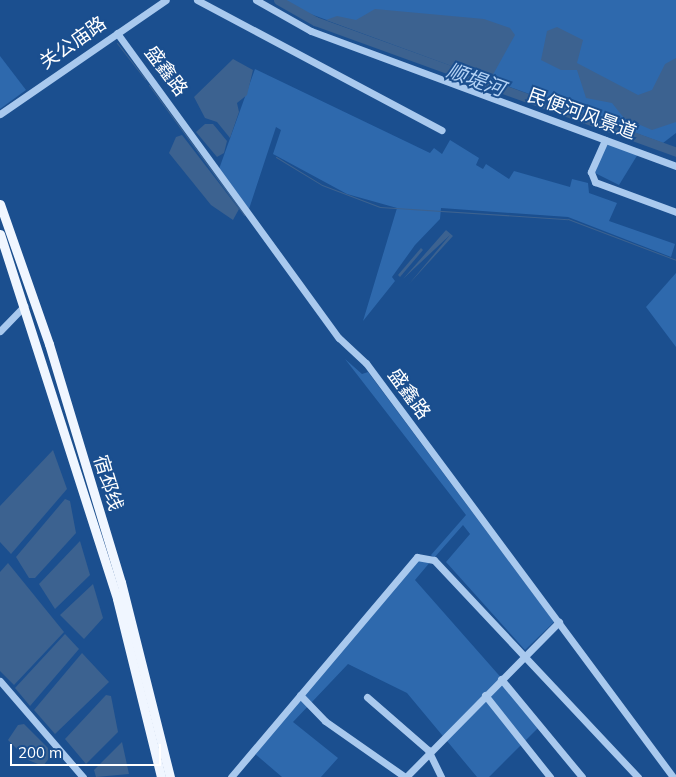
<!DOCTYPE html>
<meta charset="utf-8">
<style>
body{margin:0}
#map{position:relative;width:676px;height:777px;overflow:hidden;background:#1b4f8f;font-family:Mulish,"Noto Sans SC",sans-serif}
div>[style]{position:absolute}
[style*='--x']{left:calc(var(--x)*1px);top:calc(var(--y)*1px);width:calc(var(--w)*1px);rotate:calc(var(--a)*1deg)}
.green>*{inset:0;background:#2e69ad}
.water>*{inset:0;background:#3c6290}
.stream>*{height:1px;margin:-0.5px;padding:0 0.5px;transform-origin:0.5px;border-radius:0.5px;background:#3c6290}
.river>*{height:9px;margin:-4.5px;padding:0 4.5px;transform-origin:4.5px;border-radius:4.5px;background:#3c6290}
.minor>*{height:7px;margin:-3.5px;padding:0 3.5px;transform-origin:3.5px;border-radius:3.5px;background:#a9c9ee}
.major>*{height:9px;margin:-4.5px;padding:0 4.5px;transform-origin:4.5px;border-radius:4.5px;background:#f0f6ff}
span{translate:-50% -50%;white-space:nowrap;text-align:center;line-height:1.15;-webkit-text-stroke:4px #1b4f8f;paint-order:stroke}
.street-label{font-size:19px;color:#fff}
.water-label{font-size:20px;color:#b5d3f5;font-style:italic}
.scale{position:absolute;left:10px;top:744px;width:151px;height:22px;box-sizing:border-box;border:2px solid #fff;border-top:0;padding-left:6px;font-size:15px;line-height:18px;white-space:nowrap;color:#fff;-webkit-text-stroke:4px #1b4f8f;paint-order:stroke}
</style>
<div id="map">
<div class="green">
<div style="clip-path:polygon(285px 0,676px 0,676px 133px,663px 143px,305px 12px)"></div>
<div style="clip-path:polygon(0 56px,26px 90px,0 109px)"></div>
<div style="clip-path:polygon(255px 69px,430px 153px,434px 148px,442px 154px,450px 140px,479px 158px,476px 165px,483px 169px,486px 164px,509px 179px,514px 171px,570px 187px,572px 179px,588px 183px,589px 193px,617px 203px,609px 221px,675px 244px,671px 257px,568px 217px,441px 208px,440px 219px,415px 245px,392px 277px,395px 281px,363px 321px,397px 208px,347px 194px,273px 154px,281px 130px,276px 127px,249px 209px,219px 169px)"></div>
<div style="clip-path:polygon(606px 142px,638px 154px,619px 185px,595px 173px)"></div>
<div style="clip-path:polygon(676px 273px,676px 347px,646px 307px)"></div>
<div style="clip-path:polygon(345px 359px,362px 374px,368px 372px,554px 622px,525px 650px,446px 562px,470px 534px,463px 525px,434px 558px,431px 555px,466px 515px)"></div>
<div style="clip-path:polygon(418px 560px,431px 561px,415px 580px,542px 724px,489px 777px,477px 777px,407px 693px,348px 664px,293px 722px,338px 758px,321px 777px,282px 777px,254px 753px)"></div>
</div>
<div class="water">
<div style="clip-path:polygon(375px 9px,484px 19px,510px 28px,515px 35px,490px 80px,326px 20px,337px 16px,356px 20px)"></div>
<div style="clip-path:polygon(557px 27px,583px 40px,577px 63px,638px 95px,652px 90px,665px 64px,676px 58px,676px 122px,652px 130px,624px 118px,612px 103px,586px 98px,577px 70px,561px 70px,541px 60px,547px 31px)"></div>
<div style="clip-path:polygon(233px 59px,253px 70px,247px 95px,237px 103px,239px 112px,230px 138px,217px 122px,205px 118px,194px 97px)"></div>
<div style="clip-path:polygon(205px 124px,213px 124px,227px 141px,224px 153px,217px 157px,196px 132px)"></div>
<div style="clip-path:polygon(182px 135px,239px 209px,233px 220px,211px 205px,169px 153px,176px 137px)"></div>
<div style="clip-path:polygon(446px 230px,453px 236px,409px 284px,450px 235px,403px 279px)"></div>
<div style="clip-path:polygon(421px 248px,423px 250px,400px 277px,398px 275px)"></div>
<div style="clip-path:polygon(53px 450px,67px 489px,11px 554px,0 542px,0 506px)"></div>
<div style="clip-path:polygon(65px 499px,70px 501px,76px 533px,35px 578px,29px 578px,16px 557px)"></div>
<div style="clip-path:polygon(80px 541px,90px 575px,55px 609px,39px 584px)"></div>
<div style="clip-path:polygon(8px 563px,64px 632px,14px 685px,0 671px,0 572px)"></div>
<div style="clip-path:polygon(93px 584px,103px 618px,84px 639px,60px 615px)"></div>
<div style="clip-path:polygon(65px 634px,79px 649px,30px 706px,15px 688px)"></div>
<div style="clip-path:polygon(82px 653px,109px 682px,55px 734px,34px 710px)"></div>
<div style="clip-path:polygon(106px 695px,111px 696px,118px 732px,86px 764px,65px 739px)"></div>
<div style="clip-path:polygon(24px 724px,48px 748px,50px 757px,43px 766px,28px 760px,8px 740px,18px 725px)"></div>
<div style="clip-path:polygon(122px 742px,129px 774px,96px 777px,94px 770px)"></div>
</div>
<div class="stream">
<div style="--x:117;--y:43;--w:46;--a:52.1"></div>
<div style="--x:149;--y:85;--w:161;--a:53.8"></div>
<div style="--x:276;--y:157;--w:54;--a:31.3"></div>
<div style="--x:322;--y:185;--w:62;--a:20.8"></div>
<div style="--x:380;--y:207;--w:188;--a:3.7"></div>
<div style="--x:568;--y:219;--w:116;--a:20.8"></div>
</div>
<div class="river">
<div style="--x:278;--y:0;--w:43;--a:29.6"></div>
<div style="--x:315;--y:21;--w:384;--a:19.9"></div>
</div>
<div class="minor">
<div style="--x:197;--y:0;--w:277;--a:28"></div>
<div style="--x:256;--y:0;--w:63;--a:29.4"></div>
<div style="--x:311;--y:31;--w:389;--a:20.3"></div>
<div style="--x:117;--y:33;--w:377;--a:54"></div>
<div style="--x:339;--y:338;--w:37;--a:43"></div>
<div style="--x:366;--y:363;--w:515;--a:53.44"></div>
<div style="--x:0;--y:114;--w:201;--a:-34.5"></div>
<div style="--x:605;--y:140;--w:35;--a:114"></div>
<div style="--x:591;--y:172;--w:11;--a:68"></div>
<div style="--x:595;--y:182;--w:86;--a:20.3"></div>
<div style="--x:0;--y:331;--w:35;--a:-46"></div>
<div style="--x:501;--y:679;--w:127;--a:50.4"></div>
<div style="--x:0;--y:681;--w:127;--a:49.2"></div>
<div style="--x:300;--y:695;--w:36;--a:46"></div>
<div style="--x:325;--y:721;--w:98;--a:35"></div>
<div style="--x:485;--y:695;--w:105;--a:51.6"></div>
<div style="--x:367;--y:697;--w:81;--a:41"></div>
<div style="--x:428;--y:750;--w:30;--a:64"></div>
<div style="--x:231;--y:777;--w:288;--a:-49.8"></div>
<div style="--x:417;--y:557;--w:17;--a:10"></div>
<div style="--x:434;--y:560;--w:298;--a:46.8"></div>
<div style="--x:406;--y:777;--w:218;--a:-45.4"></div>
</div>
<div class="major">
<div style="--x:0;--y:204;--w:148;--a:70.7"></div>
<div style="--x:49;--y:344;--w:249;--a:73.2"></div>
<div style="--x:121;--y:582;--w:201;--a:75.9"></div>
<div style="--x:0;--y:234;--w:383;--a:72.2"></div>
<div style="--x:117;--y:599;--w:183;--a:76.1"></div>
</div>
<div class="street-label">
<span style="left:73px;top:43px;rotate:-35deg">关公庙路</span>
<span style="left:166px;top:71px;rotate:53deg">盛鑫路</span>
<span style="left:582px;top:114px;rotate:20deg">民便河风景道</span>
<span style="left:409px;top:394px;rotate:54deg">盛鑫路</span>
<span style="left:108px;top:483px;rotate:73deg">宿邳线</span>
</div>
<div class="water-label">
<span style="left:476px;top:79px;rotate:20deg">顺堤河</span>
</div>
<div class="scale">200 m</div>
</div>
